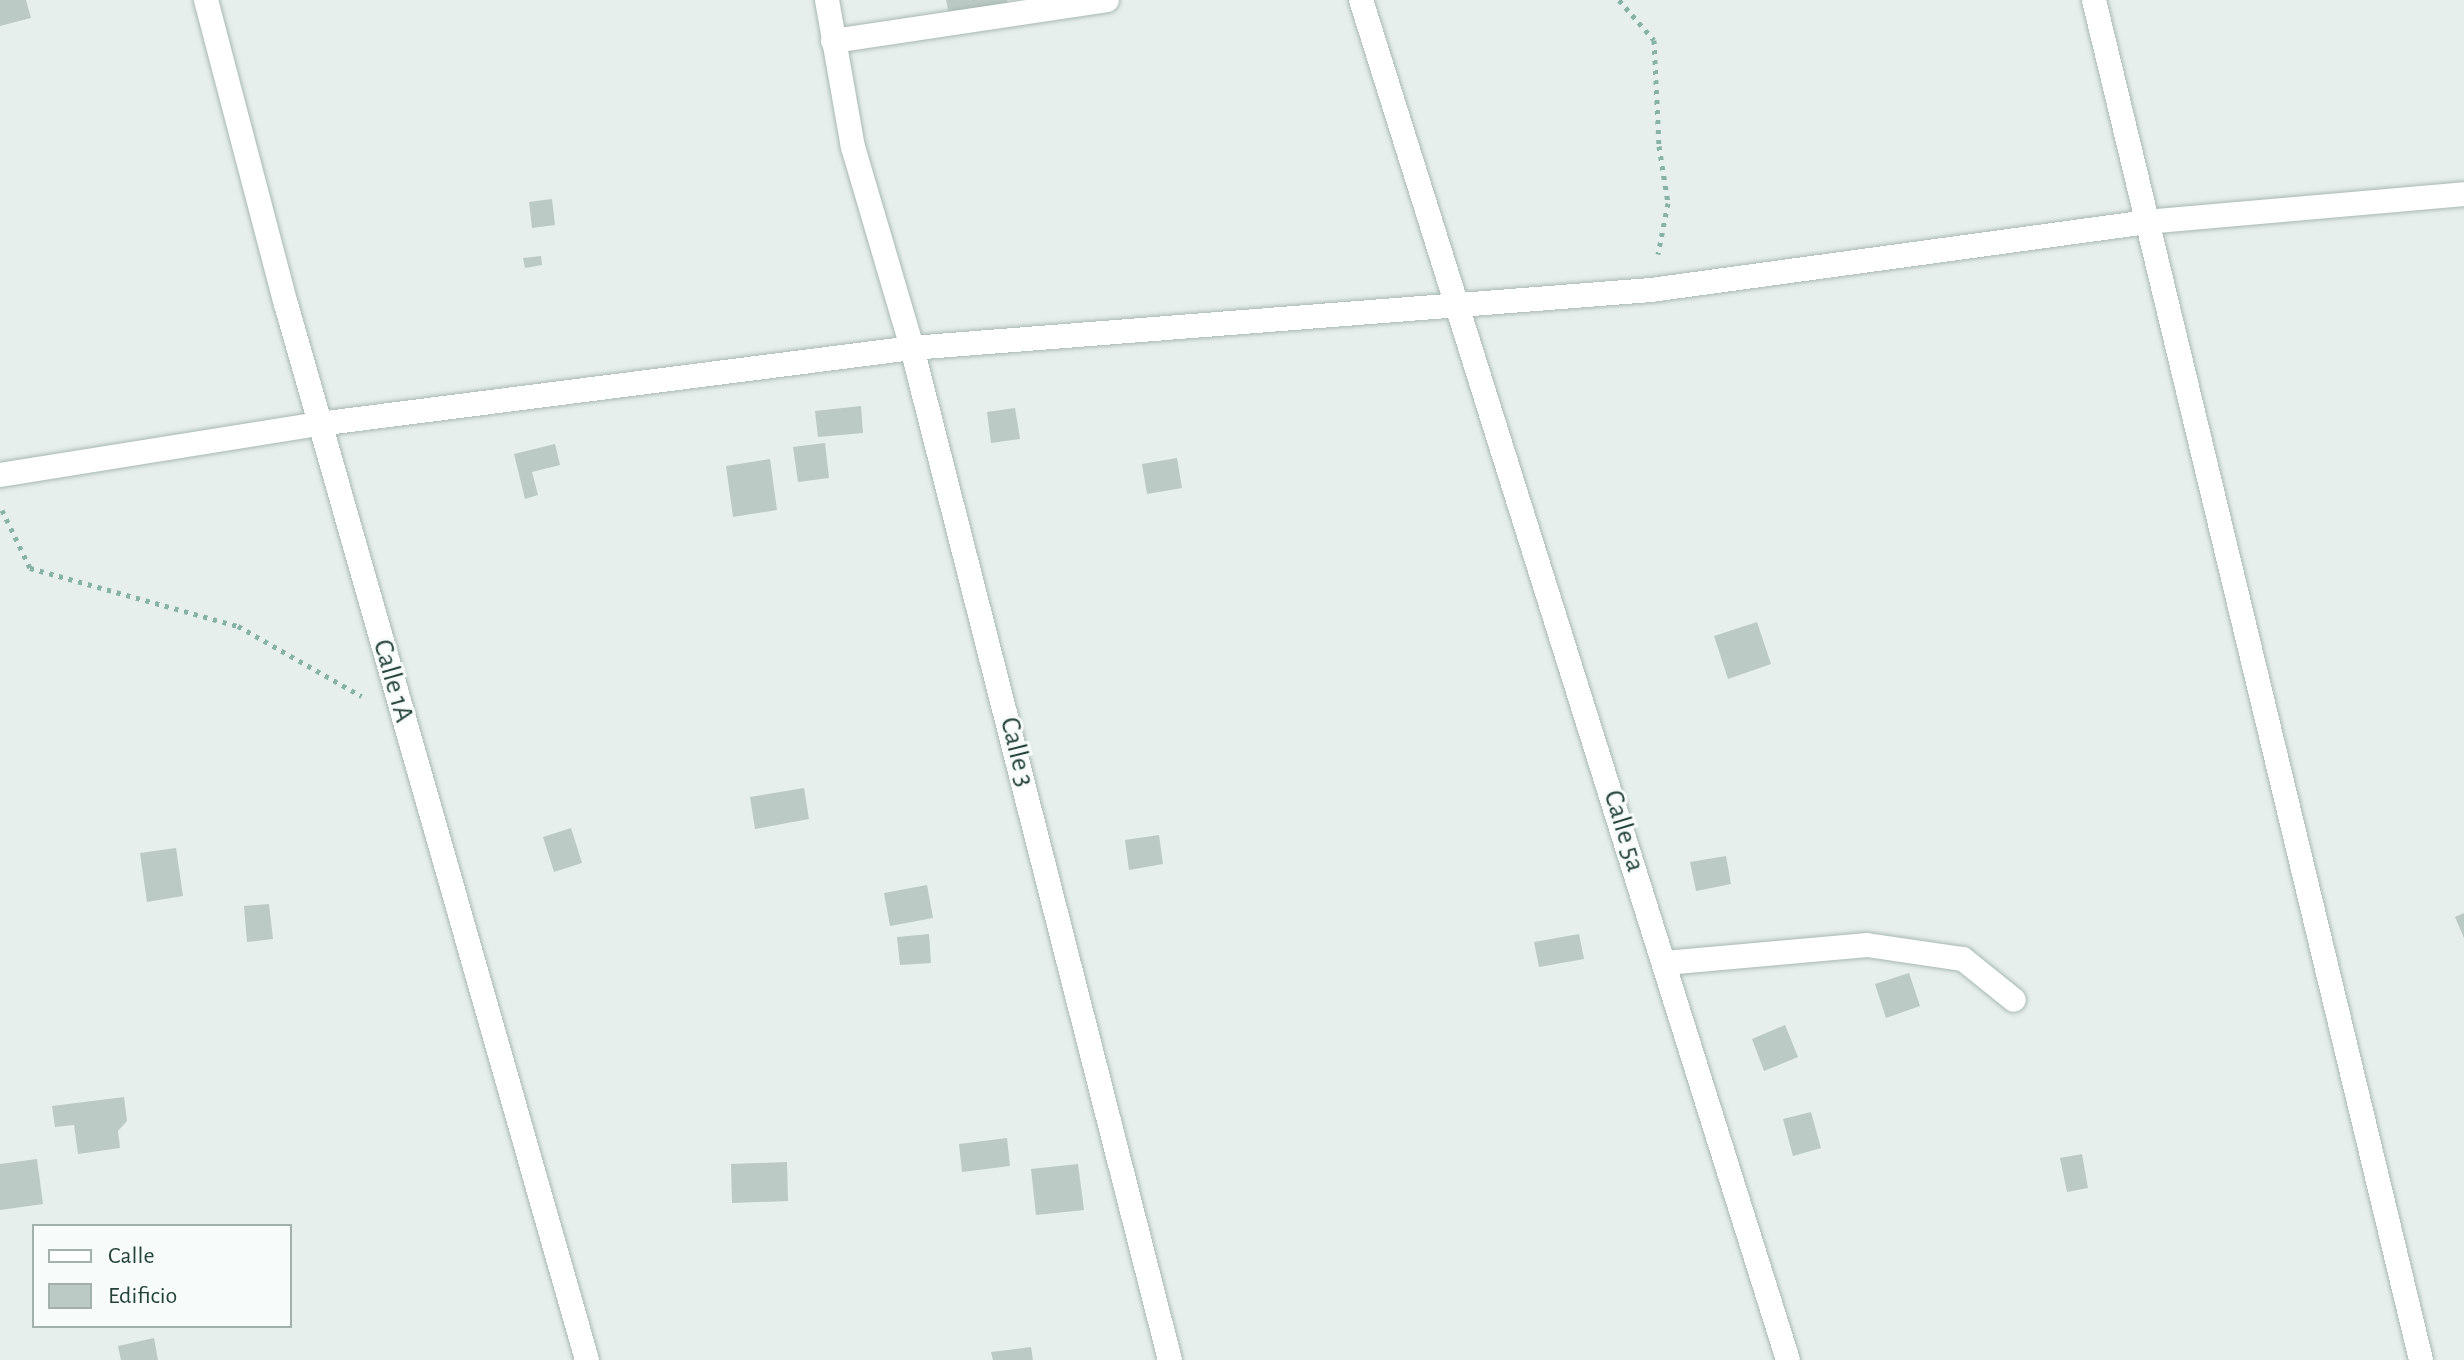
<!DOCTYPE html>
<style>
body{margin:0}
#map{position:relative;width:2464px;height:1360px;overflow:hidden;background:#e6efeb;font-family:"Alegreya Sans",sans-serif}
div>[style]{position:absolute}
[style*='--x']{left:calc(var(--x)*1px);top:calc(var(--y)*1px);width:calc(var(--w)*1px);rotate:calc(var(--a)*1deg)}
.building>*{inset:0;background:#bbcac4}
.path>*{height:5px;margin-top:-2.5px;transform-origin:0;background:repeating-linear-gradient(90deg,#86b3a5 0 4px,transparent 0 10px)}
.roads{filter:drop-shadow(0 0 2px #a8b8b2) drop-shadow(0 0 2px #a8b8b2)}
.minor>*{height:24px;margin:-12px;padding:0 12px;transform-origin:12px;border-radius:12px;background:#fff}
span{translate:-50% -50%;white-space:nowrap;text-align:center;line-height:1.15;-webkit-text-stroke:6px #f7fbf9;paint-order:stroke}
.street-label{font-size:28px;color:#24423a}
.legend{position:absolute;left:32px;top:1224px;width:260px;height:104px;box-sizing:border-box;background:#f7fbf9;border:2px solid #a3b1ad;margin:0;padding:10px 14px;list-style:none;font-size:24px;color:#24423a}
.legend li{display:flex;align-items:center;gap:16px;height:40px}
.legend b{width:40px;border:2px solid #a3b1ad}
</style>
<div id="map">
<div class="building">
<div style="clip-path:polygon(0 0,26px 0,31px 18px,0 26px)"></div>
<div style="clip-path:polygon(946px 0,1007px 0,1008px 5px,949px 14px)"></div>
<div style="clip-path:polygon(552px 199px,555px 225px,532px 228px,529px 202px)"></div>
<div style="clip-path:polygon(541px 256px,542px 265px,525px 268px,523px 258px)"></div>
<div style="clip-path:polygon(861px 406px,863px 433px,818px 437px,815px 411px)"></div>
<div style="clip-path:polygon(1015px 408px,1020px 439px,991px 443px,987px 412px)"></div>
<div style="clip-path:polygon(825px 443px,829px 478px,798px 482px,793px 447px)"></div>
<div style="clip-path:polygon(555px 444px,560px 465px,532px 472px,538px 495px,525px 499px,514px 454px)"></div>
<div style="clip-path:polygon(1177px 458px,1182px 488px,1147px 494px,1142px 464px)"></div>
<div style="clip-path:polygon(770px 459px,777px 510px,733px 517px,726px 466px)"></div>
<div style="clip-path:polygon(1757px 622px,1771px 664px,1728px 679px,1714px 636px)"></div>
<div style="clip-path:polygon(804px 788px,809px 819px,755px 829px,750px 797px)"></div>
<div style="clip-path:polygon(571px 828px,582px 863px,554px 872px,543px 837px)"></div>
<div style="clip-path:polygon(1159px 835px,1163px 864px,1129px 870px,1125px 840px)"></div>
<div style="clip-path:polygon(176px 848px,183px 896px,147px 902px,140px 853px)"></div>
<div style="clip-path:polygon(1726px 856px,1731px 884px,1696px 891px,1690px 862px)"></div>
<div style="clip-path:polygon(927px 885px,933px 918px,890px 926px,884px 893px)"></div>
<div style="clip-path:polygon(269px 904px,273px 939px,247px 942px,244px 906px)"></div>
<div style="clip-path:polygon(2464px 913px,2464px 938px,2455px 917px)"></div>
<div style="clip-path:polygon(929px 934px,931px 963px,900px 965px,897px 937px)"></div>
<div style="clip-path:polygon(1579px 934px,1584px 959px,1539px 967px,1534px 942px)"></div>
<div style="clip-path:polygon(1909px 973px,1920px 1006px,1886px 1018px,1875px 984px)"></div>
<div style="clip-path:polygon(1785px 1025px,1798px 1057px,1764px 1071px,1752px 1039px)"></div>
<div style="clip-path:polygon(124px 1097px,127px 1121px,118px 1131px,120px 1148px,78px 1154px,74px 1125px,55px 1127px,52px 1106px)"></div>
<div style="clip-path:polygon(1811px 1112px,1821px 1148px,1793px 1156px,1783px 1119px)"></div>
<div style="clip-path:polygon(1007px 1138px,1010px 1166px,962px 1172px,959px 1144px)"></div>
<div style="clip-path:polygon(2082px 1154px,2088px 1188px,2067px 1192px,2060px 1158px)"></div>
<div style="clip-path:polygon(37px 1159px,43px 1204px,0 1210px,0 1164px)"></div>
<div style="clip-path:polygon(787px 1162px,788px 1201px,732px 1203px,731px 1164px)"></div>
<div style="clip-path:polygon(1078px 1164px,1084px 1210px,1036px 1215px,1031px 1169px)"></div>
<div style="clip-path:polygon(154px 1338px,158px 1360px,121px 1360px,118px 1346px)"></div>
<div style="clip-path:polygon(1031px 1347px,1033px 1360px,993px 1360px,991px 1352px)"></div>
</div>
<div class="path">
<div style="--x:1619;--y:0;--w:53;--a:48.8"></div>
<div style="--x:1654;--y:40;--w:106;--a:87.3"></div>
<div style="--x:1659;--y:146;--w:58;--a:81"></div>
<div style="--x:1668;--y:203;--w:52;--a:101.1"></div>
<div style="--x:2;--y:510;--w:64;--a:64.2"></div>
<div style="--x:30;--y:568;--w:216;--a:15.6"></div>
<div style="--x:238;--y:626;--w:142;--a:29.6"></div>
</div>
<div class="roads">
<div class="minor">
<div style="--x:206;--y:0;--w:314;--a:75.3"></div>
<div style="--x:286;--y:304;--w:1098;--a:74.09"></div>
<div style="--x:827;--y:0;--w:149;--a:80"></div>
<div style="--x:853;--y:147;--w:209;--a:73.6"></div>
<div style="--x:912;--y:348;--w:1044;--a:75.7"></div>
<div style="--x:1361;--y:0;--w:1425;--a:72.57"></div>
<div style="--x:2094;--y:0;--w:1399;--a:76.48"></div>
<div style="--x:833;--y:41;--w:277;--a:-8.5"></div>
<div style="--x:0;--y:475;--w:323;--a:-9.1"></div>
<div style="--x:319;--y:424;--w:598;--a:-7.3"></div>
<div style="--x:912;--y:348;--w:741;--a:-4.49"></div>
<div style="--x:1651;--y:290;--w:500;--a:-7.8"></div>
<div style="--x:2146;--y:222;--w:319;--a:-5"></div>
<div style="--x:1665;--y:963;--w:203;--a:-5.1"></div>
<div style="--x:1867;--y:945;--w:97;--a:8.3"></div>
<div style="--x:1963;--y:959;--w:65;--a:38.8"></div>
</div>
</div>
<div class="street-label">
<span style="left:393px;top:681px;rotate:74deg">Calle 1A</span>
<span style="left:1017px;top:752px;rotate:76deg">Calle 3</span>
<span style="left:1624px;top:831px;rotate:73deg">Calle 5a</span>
</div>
<ul class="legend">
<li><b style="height:10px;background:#fff"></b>Calle</li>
<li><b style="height:22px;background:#bbcac4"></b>Edificio</li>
</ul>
</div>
